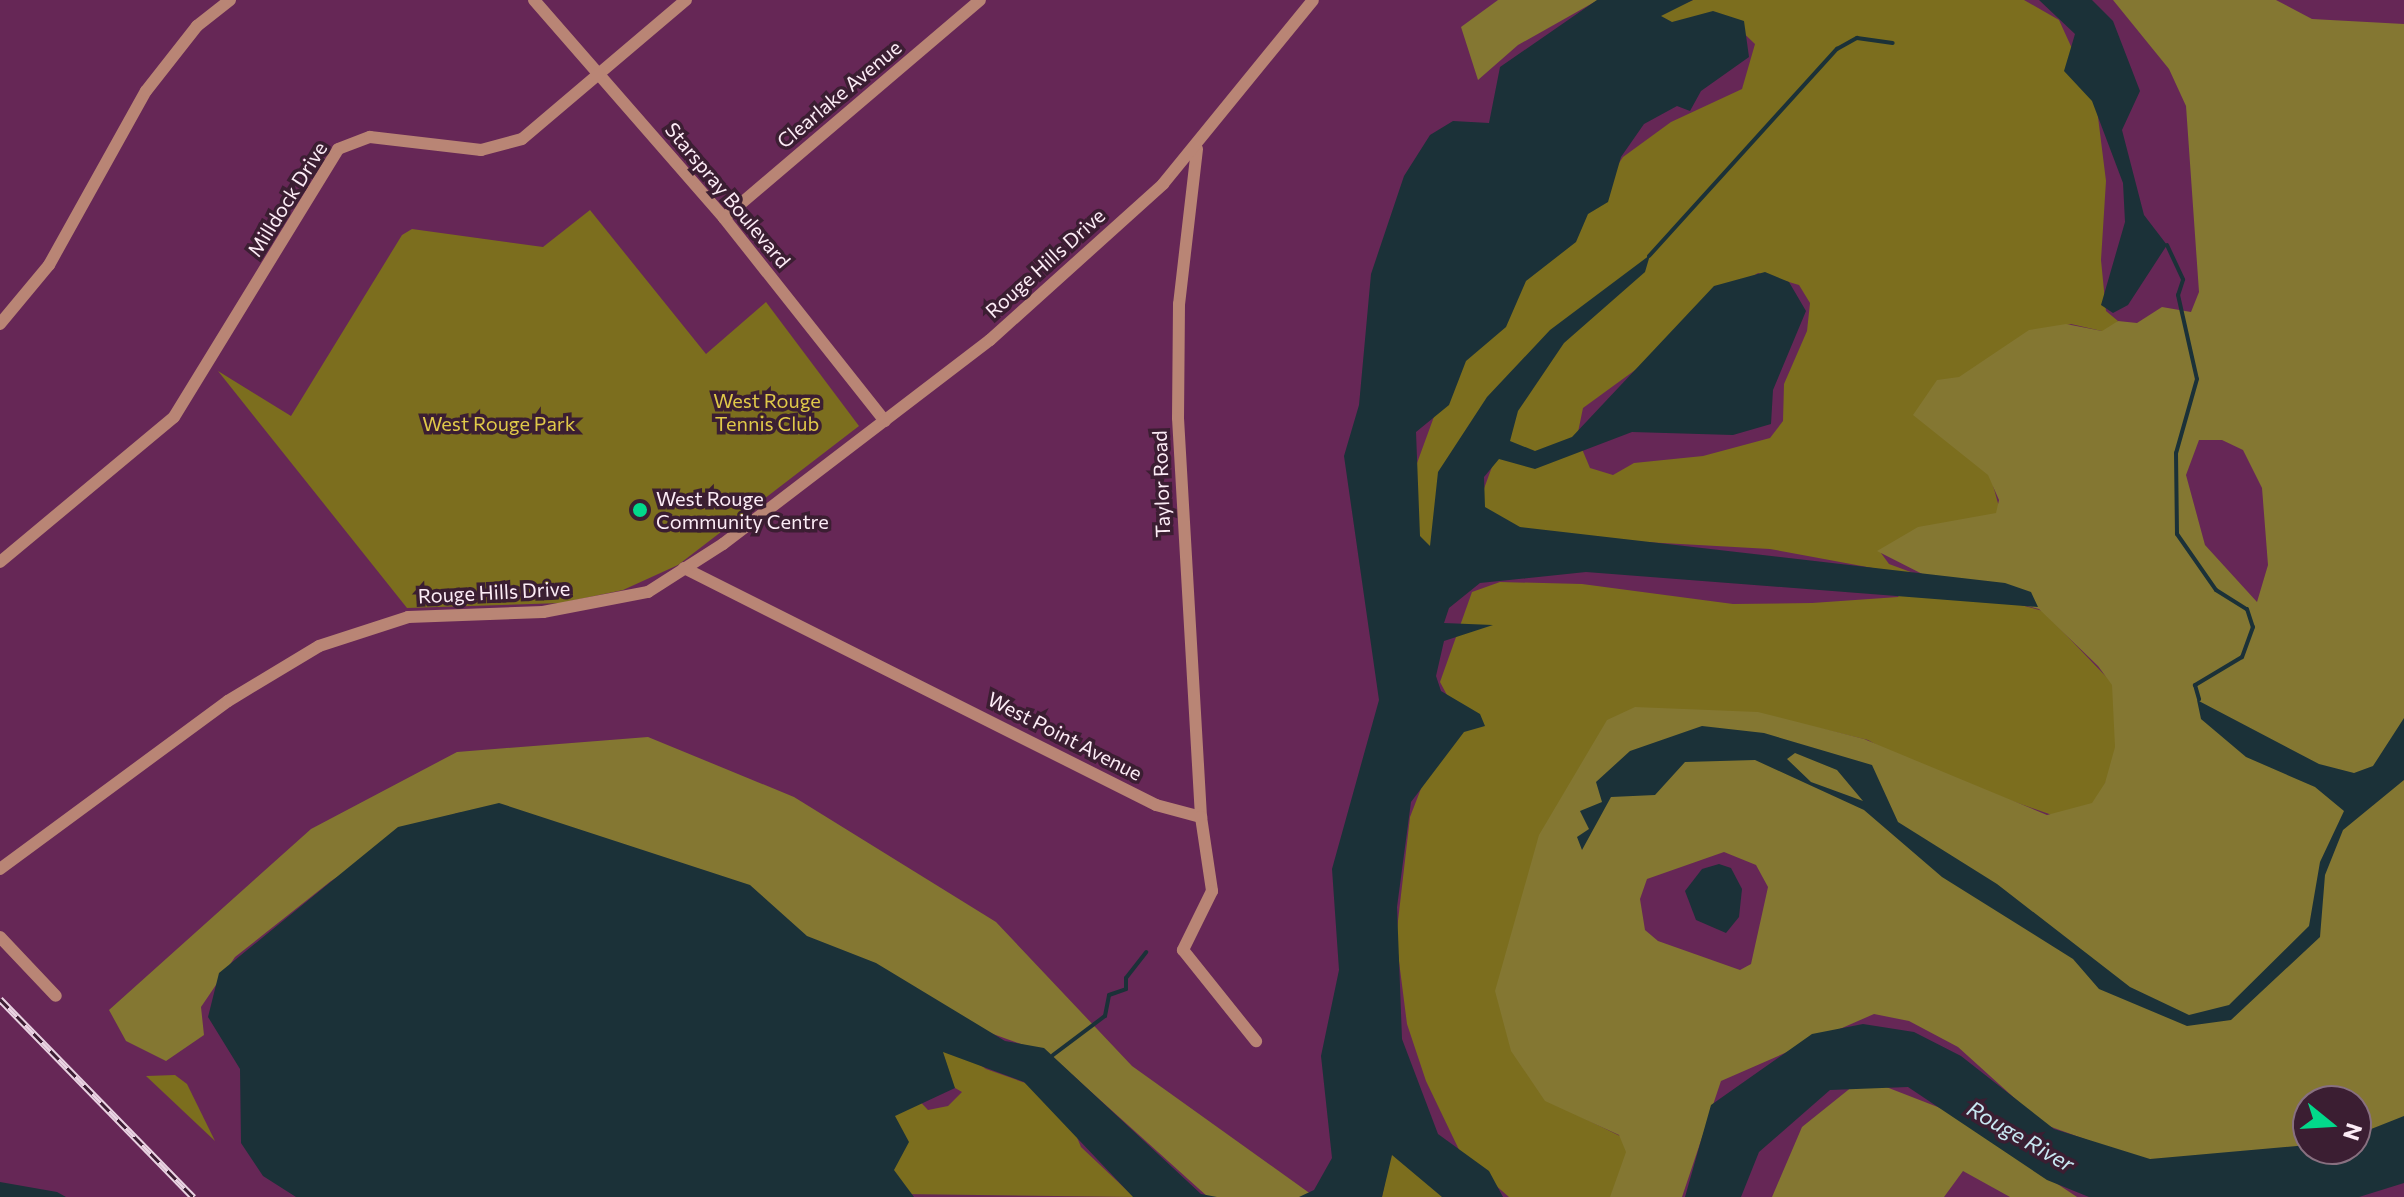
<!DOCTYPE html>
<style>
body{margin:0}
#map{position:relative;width:2404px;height:1197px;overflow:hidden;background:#662756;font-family:Commissioner,sans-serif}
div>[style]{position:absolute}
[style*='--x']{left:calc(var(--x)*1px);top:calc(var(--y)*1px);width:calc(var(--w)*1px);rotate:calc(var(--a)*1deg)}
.green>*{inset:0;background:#7c6e1e}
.forest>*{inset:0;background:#847732}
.water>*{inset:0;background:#1b3138}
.stream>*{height:4px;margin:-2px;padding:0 2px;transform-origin:2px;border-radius:2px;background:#1b3138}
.minor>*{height:12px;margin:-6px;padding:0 6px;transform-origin:6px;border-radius:6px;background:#b98575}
.rail>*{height:7px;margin-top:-3.5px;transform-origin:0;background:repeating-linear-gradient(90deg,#3b1e32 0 12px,#e9d3e2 0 24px);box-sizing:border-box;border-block:2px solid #e9d3e2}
.dots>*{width:22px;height:22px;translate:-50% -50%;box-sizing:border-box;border:4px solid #3b1e32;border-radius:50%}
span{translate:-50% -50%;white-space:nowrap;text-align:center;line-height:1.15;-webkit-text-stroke:7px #3b1e32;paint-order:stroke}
.street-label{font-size:20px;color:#fcecf6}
.park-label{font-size:20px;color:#e0c949}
.poi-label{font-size:20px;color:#fcecf6}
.left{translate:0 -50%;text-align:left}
.water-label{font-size:22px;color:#c8e8f2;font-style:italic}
.north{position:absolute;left:2292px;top:1085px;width:80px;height:80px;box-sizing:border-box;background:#3b1e32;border:2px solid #887080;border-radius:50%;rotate:108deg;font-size:22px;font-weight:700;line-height:32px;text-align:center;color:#fcecf6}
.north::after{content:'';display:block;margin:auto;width:28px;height:36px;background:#02d98b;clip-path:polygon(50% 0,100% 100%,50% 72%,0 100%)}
</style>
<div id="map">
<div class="green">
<div style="clip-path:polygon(evenodd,1693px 0,2024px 0,2059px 20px,2096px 101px,2106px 181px,2101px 260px,2106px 311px,2118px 321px,2106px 332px,2071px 324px,2033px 333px,1972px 453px,1991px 478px,2001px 514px,1881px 553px,1889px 564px,1946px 585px,2043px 611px,2116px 687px,2120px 748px,2097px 803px,2052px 815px,1916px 767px,1868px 740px,1761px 714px,1640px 708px,1549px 1101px,1622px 1137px,1630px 1152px,1615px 1197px,1509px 1197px,1462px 1156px,1426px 1081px,1407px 1024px,1396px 938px,1410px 817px,1422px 786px,1465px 729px,1440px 682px,1472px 592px,1500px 582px,1582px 584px,1733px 604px,1812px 603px,1898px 597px,1905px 587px,1878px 569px,1770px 549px,1500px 534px,1474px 516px,1508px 423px,1440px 551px,1418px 565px,1413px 474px,1458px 351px,1590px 206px,1623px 157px,1671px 122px,1742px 89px,1755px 44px,1733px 23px,1614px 33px,1693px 0,1758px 273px,1799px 285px,1810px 303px,1807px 331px,1784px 384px,1783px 421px,1770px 438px,1703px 456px,1634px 463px,1613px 475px,1590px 468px,1577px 437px,1583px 408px,1653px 357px,1698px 310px,1758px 273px)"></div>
<div style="clip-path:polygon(590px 210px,706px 354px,766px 302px,859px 426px,678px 565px,623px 590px,561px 603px,407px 608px,218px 371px,291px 416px,402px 235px,412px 229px,543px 247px)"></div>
<div style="clip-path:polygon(794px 995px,943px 1039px,986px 1069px,1048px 1091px,1064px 1106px,1081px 1147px,1134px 1197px,820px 1193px,911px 1092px,928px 1110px,948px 1106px,962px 1092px)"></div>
<div style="clip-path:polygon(175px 1075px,187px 1084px,215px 1141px,146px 1076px)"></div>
<div style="clip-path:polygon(1394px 1136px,1455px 1197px,1382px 1197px)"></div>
</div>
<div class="forest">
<div style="clip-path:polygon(1498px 0,1598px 0,1518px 45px,1478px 80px,1461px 27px)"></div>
<div style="clip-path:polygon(evenodd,2113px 0,2276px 0,2312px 19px,2404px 24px,2404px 1118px,2356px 1141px,2356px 1101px,2308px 1101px,2308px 1149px,2318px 1149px,2154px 1164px,2043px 1124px,1958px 1047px,1909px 1021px,1874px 1014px,1721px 1081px,1682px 1197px,1610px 1197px,1626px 1152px,1619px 1135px,1545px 1101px,1511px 1051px,1495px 991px,1539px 835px,1607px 720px,1635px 707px,1758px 712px,1864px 739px,2047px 815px,2092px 803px,2105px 783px,2115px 747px,2112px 685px,2098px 666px,2039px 609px,1942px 584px,1877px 551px,1918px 527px,1996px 513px,1999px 500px,1988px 475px,1913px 415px,1937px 380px,1959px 377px,2029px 330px,2066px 324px,2102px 331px,2118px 321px,2137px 323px,2162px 307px,2191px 312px,2199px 292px,2186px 106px,2169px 69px,2113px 0,2199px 440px,2222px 440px,2243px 450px,2262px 488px,2268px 565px,2257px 602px,2205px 545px,2186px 475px,2199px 440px,2113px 0,1724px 852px,1756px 865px,1768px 887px,1751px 964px,1740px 970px,1658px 941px,1645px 930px,1640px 899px,1647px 879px,1724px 852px)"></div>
<div style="clip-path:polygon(648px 737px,794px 797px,996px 922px,1132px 1066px,1315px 1197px,1208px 1197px,1049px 1054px,979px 1029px,498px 808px,457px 813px,402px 836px,331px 881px,235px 957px,201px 1007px,204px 1035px,166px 1061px,126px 1041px,109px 1010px,311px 829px,457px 752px)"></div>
<div style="clip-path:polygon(1863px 1078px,1948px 1111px,2077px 1197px,2010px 1197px,1963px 1171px,1944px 1197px,1772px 1197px,1802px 1127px)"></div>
</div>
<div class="water">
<div style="clip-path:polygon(1597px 0,1693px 0,1661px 16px,1672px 22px,1713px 11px,1744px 21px,1749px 57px,1701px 91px,1690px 111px,1677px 106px,1644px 124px,1621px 157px,1608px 202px,1588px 214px,1576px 242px,1526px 281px,1506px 327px,1466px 361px,1449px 405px,1416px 432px,1420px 536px,1430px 546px,1438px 472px,1487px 397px,1550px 330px,1650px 255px,1645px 272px,1564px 343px,1518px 411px,1510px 441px,1535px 451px,1572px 437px,1714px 286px,1765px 272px,1789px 282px,1806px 311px,1773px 390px,1771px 424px,1733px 435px,1632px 432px,1535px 469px,1499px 459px,1484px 477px,1485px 507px,1520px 527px,2005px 583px,2031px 592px,2038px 607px,1586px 572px,1480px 583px,1449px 608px,1444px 623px,1493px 625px,1444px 641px,1436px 676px,1441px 691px,1480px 714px,1485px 726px,1464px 732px,1411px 802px,1397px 907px,1402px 1039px,1438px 1134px,1489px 1171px,1503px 1197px,1442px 1197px,1392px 1155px,1382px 1197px,1299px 1197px,1314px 1190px,1332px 1158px,1321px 1056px,1339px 970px,1332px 869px,1379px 700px,1344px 456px,1359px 405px,1371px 274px,1404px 176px,1430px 135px,1453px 121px,1489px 123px,1500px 67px)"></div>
<div style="clip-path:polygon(2039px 0,2092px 0,2113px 21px,2140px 91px,2122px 130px,2144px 215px,2167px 245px,2128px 305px,2113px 313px,2101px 305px,2125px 222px,2123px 183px,2092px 101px,2064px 71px,2075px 34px)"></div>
<div style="clip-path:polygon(evenodd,2197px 700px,2319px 764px,2354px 773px,2373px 766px,2404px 718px,2404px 780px,2343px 830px,2325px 875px,2320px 937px,2231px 1020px,2187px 1026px,2099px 989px,2073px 959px,1942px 877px,1864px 810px,1755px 760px,1685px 762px,1655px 795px,1611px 797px,1582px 850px,1577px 837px,1589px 829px,1580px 811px,1602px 802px,1596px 782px,1630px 751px,1702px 726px,1764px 733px,1872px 765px,1898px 822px,1997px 884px,2130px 987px,2189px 1015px,2229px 1005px,2309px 926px,2320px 862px,2344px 811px,2315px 787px,2246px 757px,2201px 719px,2197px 700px,1795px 753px,1837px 770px,1863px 801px,1811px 782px,1787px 759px,1795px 753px)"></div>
<div style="clip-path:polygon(499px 803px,750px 885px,807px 936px,876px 963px,1005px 1041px,1044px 1048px,1201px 1194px,1217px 1197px,1133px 1197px,1024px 1082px,943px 1052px,955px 1088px,895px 1116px,909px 1142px,894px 1170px,914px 1197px,296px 1197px,263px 1176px,241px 1143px,240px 1069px,208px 1017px,219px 973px,398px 827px)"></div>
<div style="clip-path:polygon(1719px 864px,1731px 868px,1742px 889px,1739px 917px,1726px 933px,1696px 920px,1685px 891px,1702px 869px)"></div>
<div style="clip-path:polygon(1863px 1024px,1914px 1032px,1961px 1056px,2054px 1129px,2150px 1159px,2308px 1145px,2356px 1149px,2356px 1135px,2404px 1116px,2404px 1183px,2359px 1197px,2089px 1197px,2047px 1180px,1908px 1087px,1830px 1090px,1759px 1152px,1741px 1197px,1685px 1197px,1711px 1105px,1812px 1034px)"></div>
<div style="clip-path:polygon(0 1182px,57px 1192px,66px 1197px,0 1197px)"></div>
</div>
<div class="stream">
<div style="--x:2167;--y:245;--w:38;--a:65"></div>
<div style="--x:2183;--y:280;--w:16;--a:108"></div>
<div style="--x:2178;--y:295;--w:86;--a:77.3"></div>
<div style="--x:2197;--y:379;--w:77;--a:105.8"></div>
<div style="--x:2176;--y:453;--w:81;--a:89.3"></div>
<div style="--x:2177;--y:534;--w:68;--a:55.1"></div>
<div style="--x:2216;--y:590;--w:36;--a:32"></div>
<div style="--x:2247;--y:609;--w:19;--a:72"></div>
<div style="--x:2253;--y:627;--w:32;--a:110"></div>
<div style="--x:2242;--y:657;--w:55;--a:149.2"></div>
<div style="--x:2195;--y:685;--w:15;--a:74"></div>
<div style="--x:1649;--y:256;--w:280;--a:-47.8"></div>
<div style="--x:1837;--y:49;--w:23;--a:-29"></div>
<div style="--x:1857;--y:38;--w:36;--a:8"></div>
<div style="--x:1053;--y:1055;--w:65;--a:-36.9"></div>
<div style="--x:1105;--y:1016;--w:21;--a:-79"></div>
<div style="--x:1109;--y:995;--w:18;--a:-19"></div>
<div style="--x:1126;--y:989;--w:11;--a:-90"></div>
<div style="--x:1126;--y:978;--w:33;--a:-52"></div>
</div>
<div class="minor">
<div style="--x:534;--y:0;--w:289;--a:48.9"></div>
<div style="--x:724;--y:218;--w:259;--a:51.6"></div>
<div style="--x:1197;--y:149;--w:156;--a:96.6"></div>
<div style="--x:1179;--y:304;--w:114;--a:90.5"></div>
<div style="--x:1178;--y:418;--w:400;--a:86.7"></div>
<div style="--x:724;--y:218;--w:336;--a:-40.4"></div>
<div style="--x:0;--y:324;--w:77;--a:-50.3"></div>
<div style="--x:49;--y:265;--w:199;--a:-60.9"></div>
<div style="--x:146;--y:91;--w:83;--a:-51.9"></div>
<div style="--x:197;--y:26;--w:42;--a:-38.2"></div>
<div style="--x:0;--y:562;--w:226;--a:-39.8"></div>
<div style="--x:174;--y:417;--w:314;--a:-58.5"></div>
<div style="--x:338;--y:149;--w:34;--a:-21"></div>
<div style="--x:370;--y:137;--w:112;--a:6.7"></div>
<div style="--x:481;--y:150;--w:42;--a:-15"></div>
<div style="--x:522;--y:139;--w:215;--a:-40.3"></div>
<div style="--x:684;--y:568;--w:528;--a:26.66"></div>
<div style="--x:1156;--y:805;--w:47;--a:14.9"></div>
<div style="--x:1201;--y:817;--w:75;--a:81.5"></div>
<div style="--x:1212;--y:891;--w:66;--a:116.2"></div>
<div style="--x:1183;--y:950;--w:117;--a:51.3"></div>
<div style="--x:0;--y:869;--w:283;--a:-36.4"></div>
<div style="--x:228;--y:701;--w:106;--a:-31.1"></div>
<div style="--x:319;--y:646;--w:94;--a:-18"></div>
<div style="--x:408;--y:617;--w:135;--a:-2.1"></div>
<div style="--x:543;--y:612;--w:107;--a:-10.8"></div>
<div style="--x:648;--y:592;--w:89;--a:-32.6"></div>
<div style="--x:723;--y:544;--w:336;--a:-37.4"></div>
<div style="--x:990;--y:340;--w:233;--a:-42"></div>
<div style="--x:1163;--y:184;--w:237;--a:-50.8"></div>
<div style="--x:0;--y:937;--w:81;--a:46.5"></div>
</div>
<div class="rail">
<div style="--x:0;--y:999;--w:277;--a:45.7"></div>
</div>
<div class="dots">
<div style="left:640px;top:510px;background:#02d98b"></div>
</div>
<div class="street-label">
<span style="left:839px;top:94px;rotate:-40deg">Clearlake Avenue</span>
<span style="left:728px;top:195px;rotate:50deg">Starspray Boulevard</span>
<span style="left:287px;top:199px;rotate:-58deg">Milldock Drive</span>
<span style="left:1045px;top:263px;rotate:-42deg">Rouge Hills Drive</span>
<span style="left:1161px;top:484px;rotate:-92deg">Taylor Road</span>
<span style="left:494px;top:592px;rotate:-3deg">Rouge Hills Drive</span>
<span style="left:1065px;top:736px;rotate:27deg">West Point Avenue</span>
</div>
<div class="park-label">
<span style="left:767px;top:412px">West Rouge<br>Tennis Club</span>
<span style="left:499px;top:423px">West Rouge Park</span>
</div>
<div class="poi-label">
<span class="left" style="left:656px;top:510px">West Rouge<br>Community Centre</span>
</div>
<div class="water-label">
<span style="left:2021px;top:1136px;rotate:30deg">Rouge River</span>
</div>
<div class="north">N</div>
</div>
